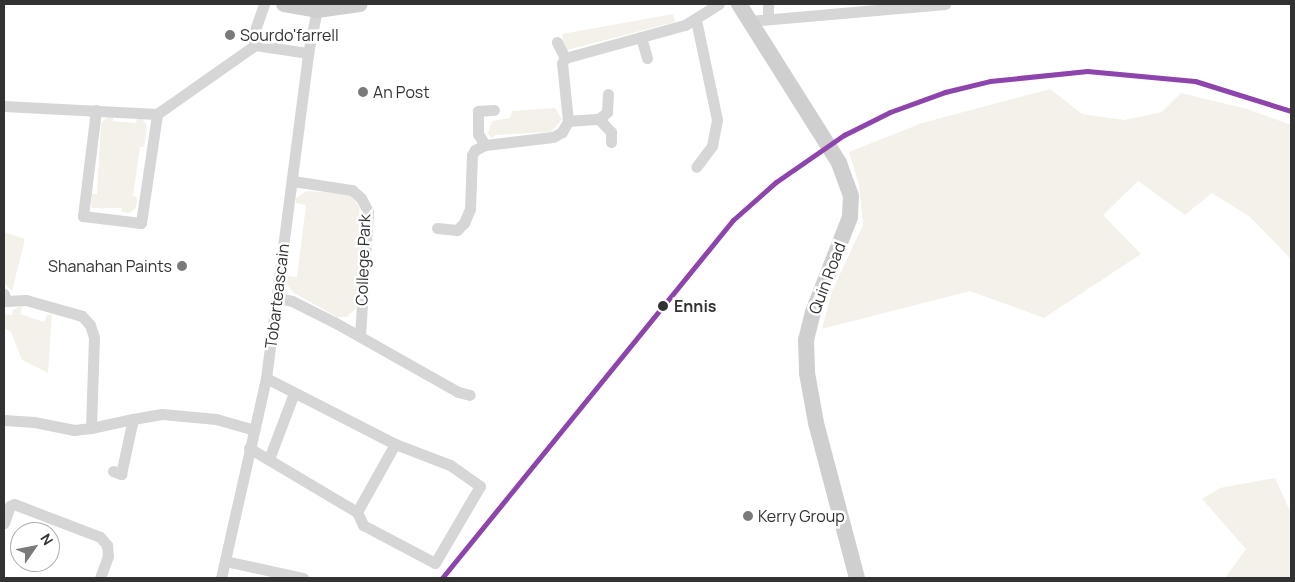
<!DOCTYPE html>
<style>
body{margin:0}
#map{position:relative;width:1295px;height:582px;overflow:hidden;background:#fff;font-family:Manrope,sans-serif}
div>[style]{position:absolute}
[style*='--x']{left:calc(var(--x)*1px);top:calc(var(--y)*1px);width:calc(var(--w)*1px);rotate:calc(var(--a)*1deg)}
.green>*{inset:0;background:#f3f1ea}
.minor>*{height:11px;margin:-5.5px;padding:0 5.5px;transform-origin:5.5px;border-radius:5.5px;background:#d6d6d6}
.secondary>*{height:16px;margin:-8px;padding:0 8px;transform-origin:8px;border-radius:8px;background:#cfcfcf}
.rail-1>*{height:5px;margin:-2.5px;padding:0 2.5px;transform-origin:2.5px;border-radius:2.5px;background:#8e44ad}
.dots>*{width:14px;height:14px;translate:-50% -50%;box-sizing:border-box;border:2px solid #fff;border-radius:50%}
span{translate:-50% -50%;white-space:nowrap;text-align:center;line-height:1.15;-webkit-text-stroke:5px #fff;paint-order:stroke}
.poi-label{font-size:16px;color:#323232}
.left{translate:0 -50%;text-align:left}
.right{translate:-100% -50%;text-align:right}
.street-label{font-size:16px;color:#323232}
.stop-label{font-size:16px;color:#323232;font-weight:700}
.frame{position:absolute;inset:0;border:5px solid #323232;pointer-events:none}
.north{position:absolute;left:10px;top:522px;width:50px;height:50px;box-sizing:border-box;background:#fff;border:1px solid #adadad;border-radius:50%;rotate:57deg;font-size:14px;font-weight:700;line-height:20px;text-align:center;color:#323232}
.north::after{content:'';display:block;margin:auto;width:18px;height:22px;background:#7a7a7a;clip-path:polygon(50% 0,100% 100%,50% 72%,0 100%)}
</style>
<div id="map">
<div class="green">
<div style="clip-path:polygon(673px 14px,675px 22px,567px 50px,564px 48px,562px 34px)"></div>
<div style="clip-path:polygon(1050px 89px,1082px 114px,1124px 120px,1162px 112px,1181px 93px,1247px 109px,1291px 125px,1291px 259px,1250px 217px,1212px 193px,1185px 215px,1138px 181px,1103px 215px,1141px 254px,1044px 318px,970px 291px,822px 329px,832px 291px,863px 225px,859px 185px,849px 152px,922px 123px)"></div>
<div style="clip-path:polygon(555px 108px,562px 119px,551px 132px,495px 135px,492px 139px,488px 133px,492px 121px,510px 118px,512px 111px)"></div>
<div style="clip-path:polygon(109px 116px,113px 116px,113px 121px,136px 123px,137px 118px,142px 118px,147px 126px,144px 147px,140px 147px,133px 196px,137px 197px,136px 208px,130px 213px,122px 212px,122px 208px,92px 208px,91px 204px,92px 194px,97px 194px,101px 123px)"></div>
<div style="clip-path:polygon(307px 191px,348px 194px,353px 197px,362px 212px,357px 307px,347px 317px,337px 317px,294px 293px,286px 284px,287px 276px,297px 277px,306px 205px,296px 203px,296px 198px)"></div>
<div style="clip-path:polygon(4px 232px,25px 239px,12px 291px,4px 283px)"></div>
<div style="clip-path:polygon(23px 305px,20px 314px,44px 322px,47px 315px,52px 314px,48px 373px,22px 360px,11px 332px,4px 328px,4px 314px,12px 315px,13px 310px)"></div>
<div style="clip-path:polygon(1275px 478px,1291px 513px,1291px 578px,1225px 578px,1246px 549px,1202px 499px,1220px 488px)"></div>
</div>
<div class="minor">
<div style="--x:768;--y:4;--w:13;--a:90"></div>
<div style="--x:696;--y:20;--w:102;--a:78.1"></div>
<div style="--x:717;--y:120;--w:26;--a:101"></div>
<div style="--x:712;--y:146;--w:26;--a:127"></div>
<div style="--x:750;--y:21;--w:196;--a:-5"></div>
<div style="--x:641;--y:37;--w:22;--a:74"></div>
<div style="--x:255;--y:45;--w:54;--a:8.6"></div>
<div style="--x:565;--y:58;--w:124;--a:-15.4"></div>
<div style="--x:685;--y:25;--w:40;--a:-32"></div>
<div style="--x:4;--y:106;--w:153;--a:3"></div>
<div style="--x:157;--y:114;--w:120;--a:-35.1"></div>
<div style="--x:255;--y:45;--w:9;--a:-103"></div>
<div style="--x:253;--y:36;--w:34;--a:-71"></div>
<div style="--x:96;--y:110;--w:107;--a:97"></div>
<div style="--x:83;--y:216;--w:58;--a:6.9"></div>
<div style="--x:141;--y:223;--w:110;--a:-81.6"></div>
<div style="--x:599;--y:119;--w:18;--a:47"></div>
<div style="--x:611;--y:132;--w:10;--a:90"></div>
<div style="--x:568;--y:121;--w:31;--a:-4"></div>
<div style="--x:599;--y:119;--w:11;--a:-41"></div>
<div style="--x:607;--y:112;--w:18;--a:-87"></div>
<div style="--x:485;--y:145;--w:13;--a:-122"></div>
<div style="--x:478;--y:134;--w:23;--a:-90"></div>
<div style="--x:478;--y:111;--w:16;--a:-4"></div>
<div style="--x:293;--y:181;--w:60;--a:8.7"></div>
<div style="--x:352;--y:190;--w:12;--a:42"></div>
<div style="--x:361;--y:198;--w:16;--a:63"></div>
<div style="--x:368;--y:212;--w:124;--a:93.7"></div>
<div style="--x:437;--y:228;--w:20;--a:6"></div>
<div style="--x:457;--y:230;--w:10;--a:-45"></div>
<div style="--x:464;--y:223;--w:15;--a:-67"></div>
<div style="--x:470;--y:209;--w:54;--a:-87.9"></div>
<div style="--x:472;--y:155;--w:6;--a:-59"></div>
<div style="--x:475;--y:150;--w:11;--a:-27"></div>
<div style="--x:485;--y:145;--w:68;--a:-6.7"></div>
<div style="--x:553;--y:137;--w:10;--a:-29"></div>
<div style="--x:562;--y:132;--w:13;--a:-61"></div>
<div style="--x:568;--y:121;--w:58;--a:-95.9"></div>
<div style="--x:562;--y:63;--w:6;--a:-59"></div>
<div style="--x:565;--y:58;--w:18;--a:-117"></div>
<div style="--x:4;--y:294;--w:7;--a:74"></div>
<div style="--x:6;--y:301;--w:20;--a:-3"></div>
<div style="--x:26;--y:300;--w:58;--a:15.9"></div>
<div style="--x:82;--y:316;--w:12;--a:48"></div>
<div style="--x:90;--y:325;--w:13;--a:72"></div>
<div style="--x:94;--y:337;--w:91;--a:91.9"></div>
<div style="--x:91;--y:428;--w:17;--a:173"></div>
<div style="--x:74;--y:430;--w:41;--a:-168.7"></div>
<div style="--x:34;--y:422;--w:30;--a:-176"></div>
<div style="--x:278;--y:298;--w:14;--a:12"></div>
<div style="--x:292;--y:301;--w:47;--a:26.6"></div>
<div style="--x:334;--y:322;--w:142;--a:29.4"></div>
<div style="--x:458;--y:392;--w:12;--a:14"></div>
<div style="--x:91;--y:428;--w:43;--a:-12.1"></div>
<div style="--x:249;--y:448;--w:126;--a:30.7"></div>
<div style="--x:357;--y:512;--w:14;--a:65"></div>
<div style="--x:363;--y:525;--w:81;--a:27.8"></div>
<div style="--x:435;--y:563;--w:89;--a:-59.7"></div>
<div style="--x:480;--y:486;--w:37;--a:-145"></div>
<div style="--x:450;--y:465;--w:59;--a:-159.1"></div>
<div style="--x:395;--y:444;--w:145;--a:-152.9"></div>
<div style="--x:269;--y:459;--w:71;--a:-69.3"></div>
<div style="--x:113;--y:471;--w:9;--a:21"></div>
<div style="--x:121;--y:474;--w:56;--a:-77.7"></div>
<div style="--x:133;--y:419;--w:29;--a:-10"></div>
<div style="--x:162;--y:414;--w:54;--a:5.3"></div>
<div style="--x:216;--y:419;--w:40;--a:16"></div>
<div style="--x:357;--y:512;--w:78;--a:-60.8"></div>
<div style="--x:4;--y:523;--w:18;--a:-71"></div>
<div style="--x:10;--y:506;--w:4;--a:-27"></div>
<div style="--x:14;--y:504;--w:92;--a:21"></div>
<div style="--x:100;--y:537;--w:11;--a:49"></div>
<div style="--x:107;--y:545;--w:11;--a:85"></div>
<div style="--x:108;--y:556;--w:23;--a:110"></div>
<div style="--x:225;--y:561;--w:80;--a:12.3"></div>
<div style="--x:221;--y:578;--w:205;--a:-77.3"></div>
<div style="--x:266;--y:378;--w:328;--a:-82.6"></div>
<div style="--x:308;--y:53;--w:44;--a:-78.2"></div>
</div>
<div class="secondary">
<div style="--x:284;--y:4;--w:34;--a:10"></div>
<div style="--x:317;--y:10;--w:43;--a:-7.9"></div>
<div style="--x:739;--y:4;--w:188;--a:57.8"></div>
<div style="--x:839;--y:163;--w:35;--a:70"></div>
<div style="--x:851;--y:196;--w:21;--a:93"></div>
<div style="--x:850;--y:217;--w:102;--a:111.3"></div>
<div style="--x:813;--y:312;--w:29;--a:104"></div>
<div style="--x:806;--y:340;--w:33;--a:88"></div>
<div style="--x:807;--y:373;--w:51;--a:79.8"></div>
<div style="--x:816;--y:423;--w:160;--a:75.2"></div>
</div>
<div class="rail-1">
<div style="--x:442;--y:578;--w:461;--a:-50.9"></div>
<div style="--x:733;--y:220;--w:57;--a:-41.5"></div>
<div style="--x:776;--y:182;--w:83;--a:-34.7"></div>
<div style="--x:844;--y:135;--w:51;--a:-26.6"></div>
<div style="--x:890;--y:112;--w:59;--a:-20"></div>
<div style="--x:945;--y:92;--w:46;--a:-13.7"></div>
<div style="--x:990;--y:81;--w:98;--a:-5.9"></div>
<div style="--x:1087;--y:71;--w:108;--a:5.3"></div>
<div style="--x:1195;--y:81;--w:101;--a:17.4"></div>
</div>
<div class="dots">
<div style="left:230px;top:35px;background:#7a7a7a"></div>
<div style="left:363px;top:92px;background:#7a7a7a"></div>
<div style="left:182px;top:266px;background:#7a7a7a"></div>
<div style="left:663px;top:306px;background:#323232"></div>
<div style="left:748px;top:516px;background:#7a7a7a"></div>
</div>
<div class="poi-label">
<span class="left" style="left:240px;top:35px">Sourdo'farrell</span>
<span class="left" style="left:373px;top:92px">An Post</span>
<span class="right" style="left:172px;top:266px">Shanahan Paints</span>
<span class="left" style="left:758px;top:516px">Kerry Group</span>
</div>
<div class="street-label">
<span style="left:363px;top:260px;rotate:-88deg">College Park</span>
<span style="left:827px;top:278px;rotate:-69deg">Quin Road</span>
<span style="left:277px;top:296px;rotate:-83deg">Tobarteascain</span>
</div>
<div class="stop-label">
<span class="left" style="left:674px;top:306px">Ennis</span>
</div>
<div class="frame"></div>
<div class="north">N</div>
</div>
